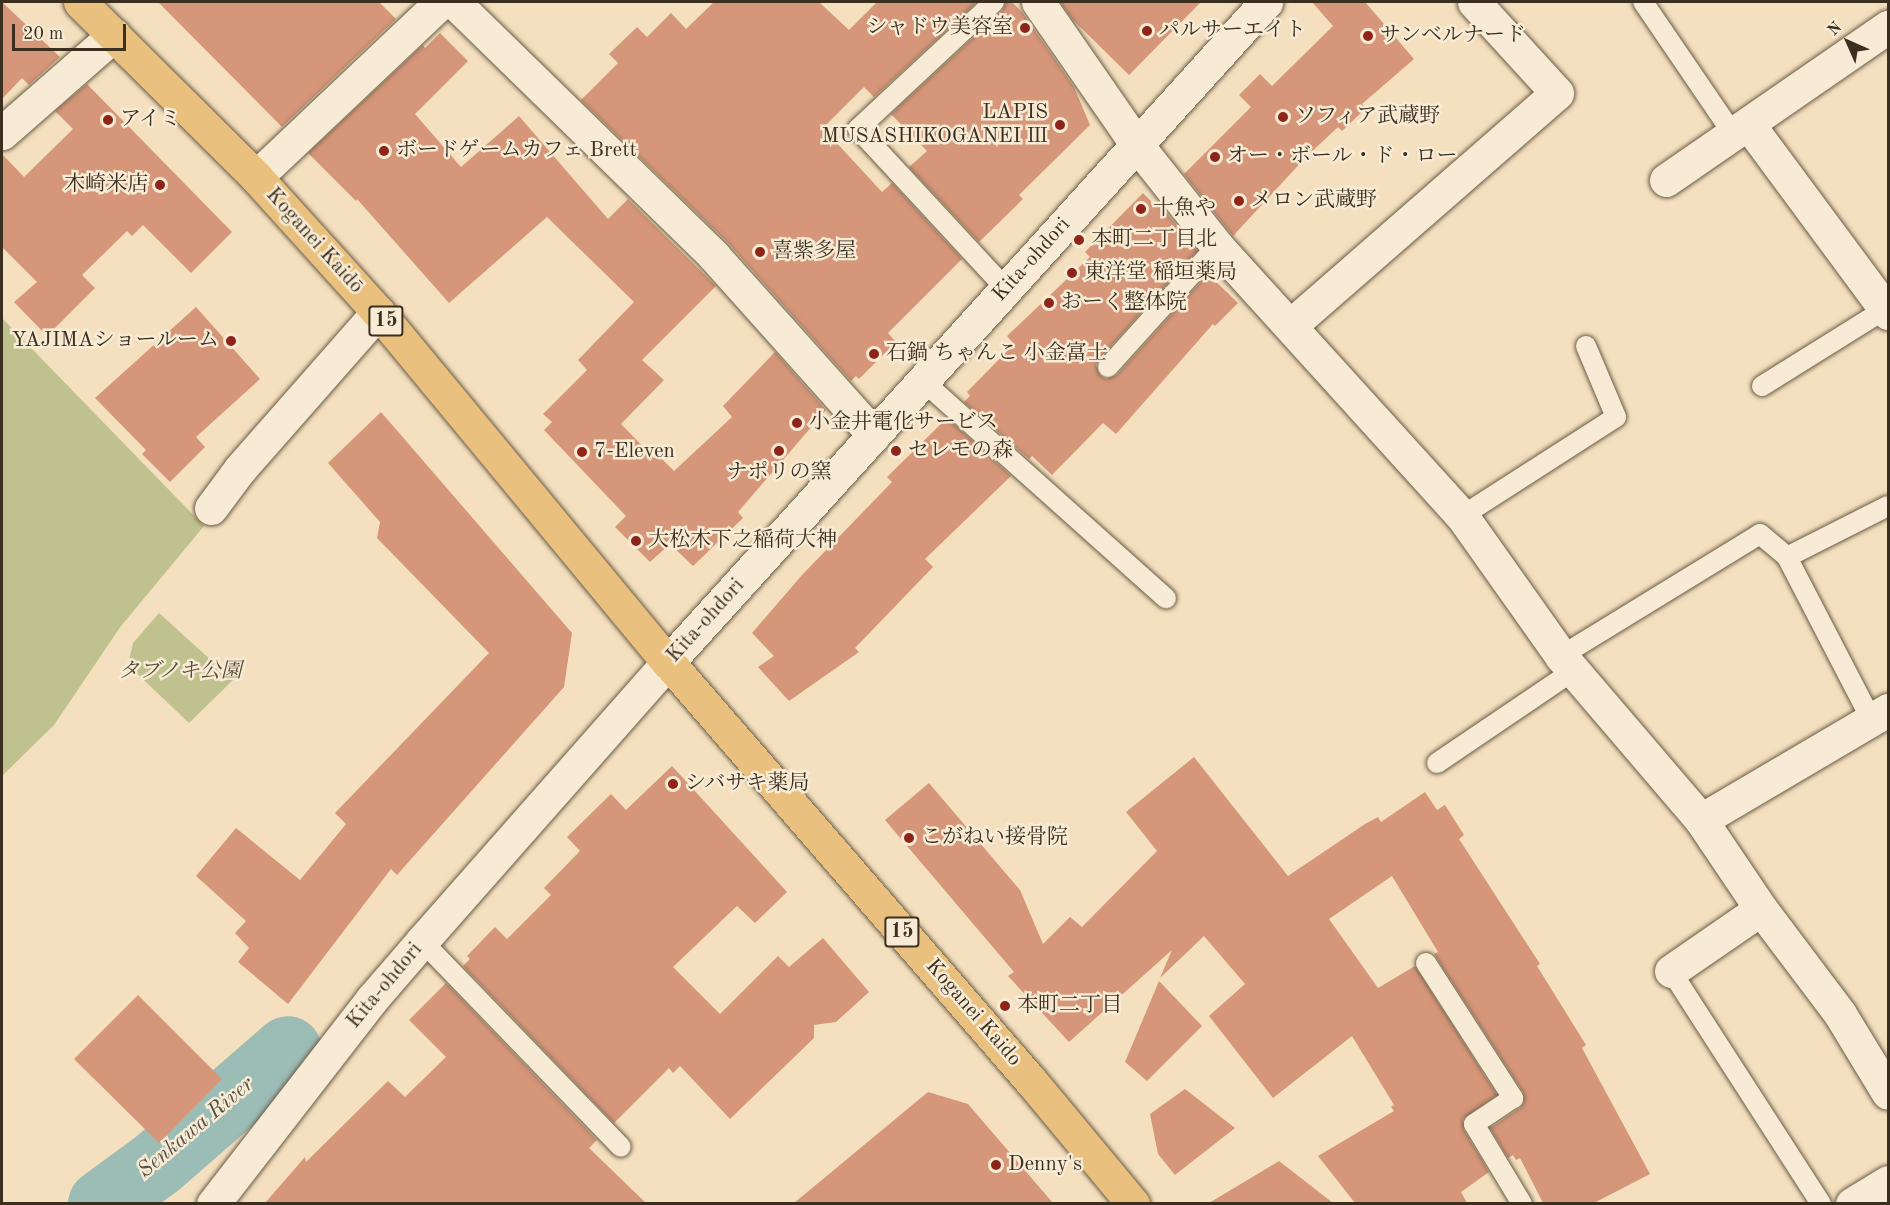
<!DOCTYPE html>
<meta charset="utf-8">
<style>
body{margin:0}
#map{position:relative;width:1890px;height:1205px;overflow:hidden;background:#f4e0be;font-family:"Old Standard TT","Noto Serif JP",serif}
div>[style]{position:absolute}
[style*='--x']{left:calc(var(--x)*1px);top:calc(var(--y)*1px);width:calc(var(--w)*1px);rotate:calc(var(--a)*1deg)}
.green>*{inset:0;background:#bfc18f}
.river>*{height:68px;margin:-34px;padding:0 34px;transform-origin:34px;border-radius:34px;background:#9cbcb6}
.building>*{inset:0;background:#d59679}
.roads{filter:drop-shadow(0 0 2px #695b47) drop-shadow(0 0 2px #695b47)}
.lane>*{height:20px;margin:-10px;padding:0 10px;transform-origin:10px;border-radius:10px;background:#f8ebd5}
.street>*{height:33px;margin:-16.5px;padding:0 16.5px;transform-origin:16.5px;border-radius:16.5px;background:#f8ebd5}
.secondary>*{height:33px;margin:-16.5px;padding:0 16.5px;transform-origin:16.5px;border-radius:16.5px;background:#f8ebd5}
.primary>*{height:33px;margin:-16.5px;padding:0 16.5px;transform-origin:16.5px;border-radius:16.5px;background:#eac07f}
.dots>*{width:16px;height:16px;translate:-50% -50%;box-sizing:border-box;border:3px solid #f8ebd5;border-radius:50%}
span{translate:-50% -50%;white-space:nowrap;text-align:center;line-height:1.15;-webkit-text-stroke:5px #f8ebd5;paint-order:stroke}
.shield-label span{padding:2px 4px;background:#f8ebd5;border:2px solid;border-radius:4px;-webkit-text-stroke-width:0}
.shield-label{font-size:20px;color:#3b2f1f;font-weight:700}
.poi-label{font-size:21px;color:#3b2f1f}
.right{translate:-100% -50%;text-align:right}
.left{translate:0 -50%;text-align:left}
.street-label{font-size:21px;color:#3b2f1f}
.park-label{font-size:21px;color:#554c35;font-style:italic}
.water-label{font-size:22px;color:#535245;font-style:italic}
.frame{position:absolute;inset:0;border:3px solid #3b2f1f;pointer-events:none}
.north{position:absolute;left:1818px;top:12px;width:60px;height:60px;-webkit-text-stroke:4px #f8ebd5;paint-order:stroke;rotate:315deg;font-size:16px;font-weight:700;line-height:24px;text-align:center;color:#3b2f1f}
.north::after{content:'';display:block;margin:auto;width:21px;height:27px;background:#3b2f1f;clip-path:polygon(50% 0,100% 100%,50% 72%,0 100%)}
.scale{position:absolute;left:12px;top:24px;width:114px;height:27px;box-sizing:border-box;border:3px solid #3b2f1f;border-top:0;padding-left:8px;font-size:18px;line-height:21px;white-space:nowrap;color:#3b2f1f;-webkit-text-stroke:4px #f8ebd5;paint-order:stroke}
</style>
<div id="map">
<div class="green">
<div style="clip-path:polygon(2px 318px,204px 526px,121px 626px,54px 725px,2px 776px)"></div>
<div style="clip-path:polygon(159px 613px,233px 680px,189px 723px,128px 665px,133px 643px)"></div>
</div>
<div class="river">
<div style="--x:102;--y:1204;--w:69;--a:-36.2"></div>
<div style="--x:158;--y:1163;--w:172;--a:-41"></div>
</div>
<div class="building">
<div style="clip-path:polygon(2px 2px,60px 57px,29px 85px,22px 78px,2px 99px)"></div>
<div style="clip-path:polygon(158px 2px,379px 2px,396px 19px,282px 127px)"></div>
<div style="clip-path:polygon(714px 2px,819px 2px,849px 30px,877px 2px,977px 2px,874px 97px,864px 87px,823px 128px,882px 192px,892px 183px,962px 259px,888px 333px,896px 342px,859px 379px,856px 376px,851px 381px,728px 243px,581px 100px,618px 63px,609px 54px,637px 27px,647px 37px,671px 13px,686px 29px)"></div>
<div style="clip-path:polygon(1006px 2px,1012px 2px,1022px 12px,1074px 87px,1090px 125px,1019px 195px,1023px 199px,979px 242px,909px 167px,927px 151px,891px 114px,1002px 11px)"></div>
<div style="clip-path:polygon(1060px 2px,1201px 2px,1129px 75px,1072px 19px)"></div>
<div style="clip-path:polygon(1312px 2px,1365px 2px,1414px 59px,1362px 104px,1366px 108px,1342px 131px,1338px 127px,1305px 158px,1233px 236px,1184px 174px,1251px 107px,1239px 95px,1260px 74px,1272px 86px,1333px 26px)"></div>
<div style="clip-path:polygon(440px 33px,468px 61px,415px 114px,461px 167px,519px 116px,608px 219px,628px 199px,716px 286px,642px 360px,664px 380px,621px 424px,654px 458px,661px 458px,674px 471px,732px 417px,723px 406px,775px 352px,826px 410px,738px 512px,743px 518px,693px 566px,670px 544px,650px 562px,615px 527px,626px 516px,544px 430px,552px 422px,543px 414px,587px 370px,578px 360px,634px 302px,547px 217px,449px 303px,357px 199px,356px 201px,308px 153px,423px 45px,425px 48px)"></div>
<div style="clip-path:polygon(87px 84px,232px 232px,191px 273px,143px 225px,132px 236px,127px 231px,82px 275px,95px 288px,47px 336px,14px 302px,37px 282px,2px 247px,2px 154px,24px 177px,73px 129px,55px 111px)"></div>
<div style="clip-path:polygon(1143px 193px,1154px 204px,1157px 201px,1197px 251px,1099px 359px,1096px 365px,1100px 375px,1106px 379px,1117px 375px,1208px 274px,1238px 303px,1215px 326px,1213px 324px,1116px 434px,1103px 423px,1052px 475px,1032px 456px,1029px 459px,964px 402px,970px 396px,967px 392px,1014px 344px,1007px 336px,1090px 257px,1085px 252px)"></div>
<div style="clip-path:polygon(196px 307px,260px 379px,196px 437px,205px 447px,170px 482px,142px 454px,146px 450px,95px 398px)"></div>
<div style="clip-path:polygon(381px 412px,572px 633px,564px 687px,397px 875px,391px 869px,288px 1004px,238px 962px,249px 948px,235px 933px,246px 921px,196px 876px,236px 828px,300px 880px,346px 824px,335px 813px,489px 653px,377px 538px,380px 522px,328px 463px)"></div>
<div style="clip-path:polygon(947px 418px,1011px 476px,925px 559px,933px 567px,855px 648px,859px 652px,789px 701px,758px 667px,774px 656px,752px 633px,802px 575px,892px 482px,887px 477px)"></div>
<div style="clip-path:polygon(1194px 757px,1288px 876px,1365px 824px,1378px 817px,1381px 822px,1425px 792px,1437px 810px,1445px 805px,1464px 835px,1459px 839px,1540px 964px,1537px 966px,1586px 1045px,1582px 1048px,1650px 1174px,1594px 1203px,1543px 1203px,1520px 1158px,1516px 1160px,1513px 1155px,1508px 1158px,1490px 1128px,1520px 1108px,1524px 1103px,1523px 1092px,1434px 954px,1438px 952px,1392px 876px,1329px 919px,1378px 988px,1415px 966px,1497px 1095px,1463px 1119px,1464px 1130px,1489px 1172px,1461px 1192px,1467px 1203px,1355px 1203px,1318px 1156px,1394px 1111px,1391px 1107px,1394px 1105px,1352px 1036px,1273px 1098px,1209px 1016px,1245px 984px,1204px 936px,1160px 978px,1172px 950px,1069px 1042px,1008px 976px,1014px 972px,885px 820px,929px 783px,1020px 890px,1043px 944px,1070px 917px,1082px 927px,1157px 851px,1126px 812px)"></div>
<div style="clip-path:polygon(672px 766px,787px 892px,755px 923px,737px 906px,673px 967px,720px 1014px,778px 956px,789px 967px,823px 938px,869px 992px,836px 1022px,814px 1025px,814px 1038px,730px 1119px,680px 1066px,673px 1073px,669px 1068px,614px 1123px,463px 966px,470px 959px,467px 956px,495px 927px,507px 939px,551px 895px,544px 888px,580px 851px,567px 837px,611px 794px,626px 810px)"></div>
<div style="clip-path:polygon(1159px 981px,1202px 1026px,1147px 1081px,1125px 1062px)"></div>
<div style="clip-path:polygon(446px 983px,597px 1140px,589px 1148px,646px 1203px,265px 1203px,305px 1157px,306px 1162px,388px 1081px,405px 1097px,446px 1057px,409px 1020px)"></div>
<div style="clip-path:polygon(138px 995px,222px 1079px,159px 1143px,74px 1059px)"></div>
<div style="clip-path:polygon(1185px 1089px,1235px 1128px,1175px 1175px,1158px 1154px,1150px 1114px)"></div>
<div style="clip-path:polygon(928px 1092px,968px 1104px,1053px 1203px,794px 1203px)"></div>
<div style="clip-path:polygon(1279px 1161px,1333px 1203px,1209px 1203px)"></div>
</div>
<div class="roads">
<div class="lane">
<div style="--x:994;--y:2;--w:186;--a:137"></div>
<div style="--x:858;--y:129;--w:218;--a:47.2"></div>
<div style="--x:1643;--y:2;--w:160;--a:55.7"></div>
<div style="--x:1108;--y:367;--w:163;--a:-48"></div>
<div style="--x:923;--y:381;--w:326;--a:41.8"></div>
<div style="--x:1762;--y:386;--w:145;--a:-32"></div>
<div style="--x:1462;--y:516;--w:183;--a:-32.7"></div>
<div style="--x:1616;--y:417;--w:77;--a:-112.9"></div>
<div style="--x:1787;--y:557;--w:113;--a:-26.8"></div>
<div style="--x:1561;--y:656;--w:233;--a:-31.5"></div>
<div style="--x:1760;--y:534;--w:35;--a:40"></div>
<div style="--x:1787;--y:557;--w:182;--a:62.6"></div>
<div style="--x:1437;--y:763;--w:164;--a:-34.1"></div>
<div style="--x:422;--y:941;--w:286;--a:46"></div>
<div style="--x:1426;--y:963;--w:161;--a:57.2"></div>
<div style="--x:1513;--y:1098;--w:47;--a:146.3"></div>
<div style="--x:1474;--y:1124;--w:93;--a:59"></div>
<div style="--x:1671;--y:971;--w:277;--a:57.2"></div>
</div>
<div class="street">
<div style="--x:454;--y:2;--w:363;--a:44.3"></div>
<div style="--x:714;--y:256;--w:240;--a:48.2"></div>
<div style="--x:1038;--y:2;--w:174;--a:55.3"></div>
<div style="--x:1137;--y:145;--w:129;--a:51.6"></div>
<div style="--x:1217;--y:246;--w:365;--a:47.8"></div>
<div style="--x:1462;--y:516;--w:171;--a:54.7"></div>
<div style="--x:1561;--y:656;--w:216;--a:49.5"></div>
<div style="--x:1701;--y:820;--w:107;--a:56"></div>
<div style="--x:1761;--y:909;--w:131;--a:53"></div>
<div style="--x:1840;--y:1014;--w:92;--a:58.7"></div>
<div style="--x:1749;--y:125;--w:234;--a:53.5"></div>
<div style="--x:2;--y:133;--w:149;--a:-41.2"></div>
<div style="--x:256;--y:177;--w:255;--a:-43.4"></div>
<div style="--x:1666;--y:180;--w:270;--a:-34.6"></div>
<div style="--x:1290;--y:326;--w:354;--a:-41.1"></div>
<div style="--x:1557;--y:93;--w:123;--a:-132.4"></div>
<div style="--x:211;--y:508;--w:49;--a:-53.4"></div>
<div style="--x:240;--y:469;--w:209;--a:-48.7"></div>
<div style="--x:1701;--y:820;--w:217;--a:-30.5"></div>
<div style="--x:1671;--y:971;--w:109;--a:-34.6"></div>
<div style="--x:1852;--y:1204;--w:42;--a:-31.4"></div>
</div>
<div class="secondary">
<div style="--x:213;--y:1204;--w:259;--a:-52.2"></div>
<div style="--x:372;--y:999;--w:77;--a:-49.2"></div>
<div style="--x:422;--y:941;--w:372;--a:-48.6"></div>
<div style="--x:668;--y:662;--w:891;--a:-47.82"></div>
</div>
<div class="primary">
<div style="--x:80;--y:2;--w:248;--a:44.8"></div>
<div style="--x:256;--y:177;--w:182;--a:47.9"></div>
<div style="--x:378;--y:312;--w:455;--a:50.4"></div>
<div style="--x:668;--y:662;--w:554;--a:49.1"></div>
<div style="--x:1031;--y:1081;--w:160;--a:50.3"></div>
</div>
</div>
<div class="dots">
<div style="left:1025px;top:28px;background:#8f2418"></div>
<div style="left:1147px;top:31px;background:#8f2418"></div>
<div style="left:1368px;top:36px;background:#8f2418"></div>
<div style="left:1283px;top:117px;background:#8f2418"></div>
<div style="left:108px;top:120px;background:#8f2418"></div>
<div style="left:1060px;top:125px;background:#8f2418"></div>
<div style="left:384px;top:151px;background:#8f2418"></div>
<div style="left:1215px;top:157px;background:#8f2418"></div>
<div style="left:160px;top:185px;background:#8f2418"></div>
<div style="left:1239px;top:201px;background:#8f2418"></div>
<div style="left:1141px;top:209px;background:#8f2418"></div>
<div style="left:1079px;top:240px;background:#8f2418"></div>
<div style="left:760px;top:252px;background:#8f2418"></div>
<div style="left:1072px;top:273px;background:#8f2418"></div>
<div style="left:1049px;top:303px;background:#8f2418"></div>
<div style="left:231px;top:341px;background:#8f2418"></div>
<div style="left:874px;top:354px;background:#8f2418"></div>
<div style="left:797px;top:423px;background:#8f2418"></div>
<div style="left:779px;top:451px;background:#8f2418"></div>
<div style="left:896px;top:451px;background:#8f2418"></div>
<div style="left:582px;top:452px;background:#8f2418"></div>
<div style="left:636px;top:541px;background:#8f2418"></div>
<div style="left:673px;top:784px;background:#8f2418"></div>
<div style="left:909px;top:838px;background:#8f2418"></div>
<div style="left:1005px;top:1006px;background:#8f2418"></div>
<div style="left:996px;top:1165px;background:#8f2418"></div>
</div>
<div class="shield-label">
<span style="left:386px;top:321px">15</span>
<span style="left:902px;top:932px">15</span>
</div>
<div class="poi-label">
<span class="right" style="left:1013px;top:28px">シャドウ美容室</span>
<span class="left" style="left:1159px;top:31px">パルサーエイト</span>
<span class="left" style="left:1380px;top:36px">サンベルナード</span>
<span class="right" style="left:1048px;top:125px">LAPIS<br>MUSASHIKOGANEI Ⅲ</span>
<span class="left" style="left:1295px;top:117px">ソフィア武蔵野</span>
<span class="left" style="left:120px;top:120px">アイミ</span>
<span class="left" style="left:396px;top:151px">ボードゲームカフェ Brett</span>
<span class="left" style="left:1227px;top:157px">オー・ボール・ド・ロー</span>
<span class="right" style="left:148px;top:185px">木崎米店</span>
<span class="left" style="left:1251px;top:201px">メロン武蔵野</span>
<span class="left" style="left:1153px;top:209px">十魚や</span>
<span class="left" style="left:1091px;top:240px">本町二丁目北</span>
<span class="left" style="left:772px;top:252px">喜紫多屋</span>
<span class="left" style="left:1084px;top:273px">東洋堂 稲垣薬局</span>
<span class="left" style="left:1061px;top:303px">おーく整体院</span>
<span class="right" style="left:219px;top:341px">YAJIMAショールーム</span>
<span class="left" style="left:886px;top:354px">石鍋 ちゃんこ 小金富士</span>
<span class="left" style="left:809px;top:423px">小金井電化サービス</span>
<span class="left" style="left:908px;top:451px">セレモの森</span>
<span class="left" style="left:594px;top:452px">7-Eleven</span>
<span style="left:779px;top:473px">ナポリの窯</span>
<span class="left" style="left:648px;top:541px">大松木下之稲荷大神</span>
<span class="left" style="left:685px;top:784px">シバサキ薬局</span>
<span class="left" style="left:921px;top:838px">こがねい接骨院</span>
<span class="left" style="left:1017px;top:1006px">本町二丁目</span>
<span class="left" style="left:1008px;top:1165px">Denny's</span>
</div>
<div class="street-label">
<span style="left:314px;top:241px;rotate:48deg">Koganei Kaidō</span>
<span style="left:1032px;top:260px;rotate:-48deg">Kita-ohdori</span>
<span style="left:706px;top:621px;rotate:-48deg">Kita-ohdori</span>
<span style="left:385px;top:986px;rotate:-50deg">Kita-ohdori</span>
<span style="left:973px;top:1013px;rotate:49deg">Koganei Kaido</span>
</div>
<div class="park-label">
<span style="left:180px;top:672px">タブノキ公園</span>
</div>
<div class="water-label">
<span style="left:196px;top:1128px;rotate:-40deg">Senkawa River</span>
</div>
<div class="frame"></div>
<div class="north">N</div>
<div class="scale">20 m</div>
</div>
